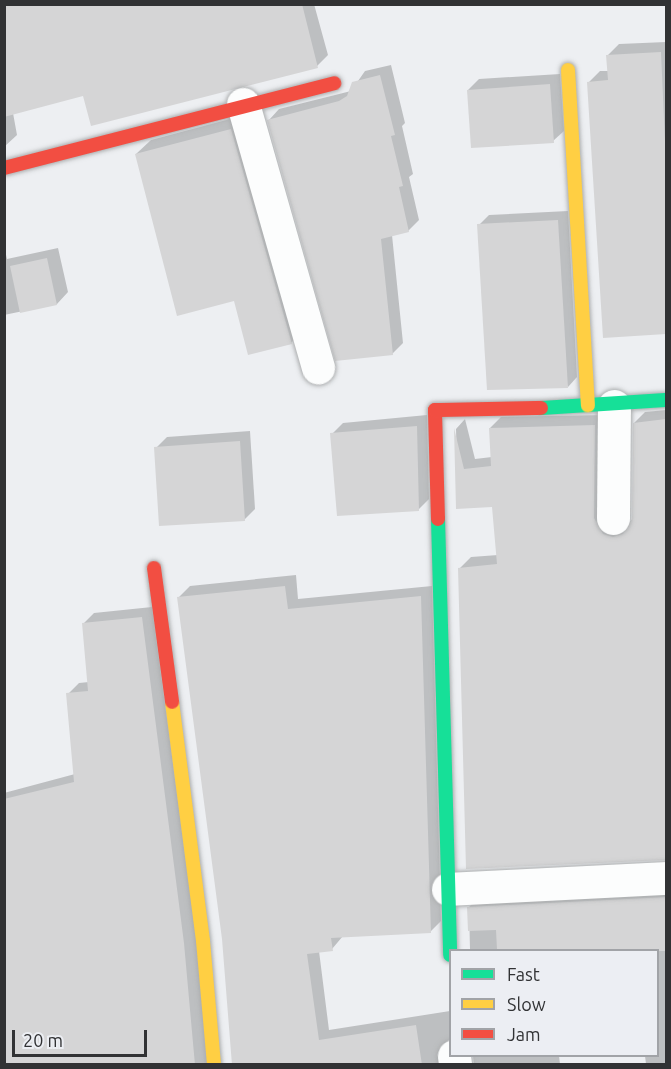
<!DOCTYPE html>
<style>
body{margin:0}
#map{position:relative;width:671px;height:1069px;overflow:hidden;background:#edeff2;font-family:Ubuntu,sans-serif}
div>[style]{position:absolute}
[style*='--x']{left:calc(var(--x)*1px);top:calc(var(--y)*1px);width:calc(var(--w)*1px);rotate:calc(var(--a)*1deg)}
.shadow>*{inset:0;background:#0003}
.building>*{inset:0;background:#d5d5d6}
.roads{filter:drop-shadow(0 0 2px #acaeaf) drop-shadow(0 0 2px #acaeaf)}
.street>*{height:33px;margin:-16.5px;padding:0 16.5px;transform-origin:16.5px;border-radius:16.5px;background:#fcfdfd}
.fast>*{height:14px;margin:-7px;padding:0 7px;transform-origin:7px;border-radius:7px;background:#16e098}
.slow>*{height:14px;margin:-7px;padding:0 7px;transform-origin:7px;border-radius:7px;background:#ffcf43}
.jam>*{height:14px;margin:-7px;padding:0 7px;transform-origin:7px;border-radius:7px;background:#f24e42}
span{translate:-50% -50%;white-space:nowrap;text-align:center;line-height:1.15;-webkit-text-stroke:4.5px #eceef3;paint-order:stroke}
.frame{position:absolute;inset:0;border:6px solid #313234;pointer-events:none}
.legend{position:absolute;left:449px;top:949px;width:210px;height:108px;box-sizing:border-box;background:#eceef3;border:2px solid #a1a3a7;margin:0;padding:8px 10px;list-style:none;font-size:18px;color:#313234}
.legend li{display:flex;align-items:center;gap:12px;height:30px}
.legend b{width:30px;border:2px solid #a1a3a7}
.scale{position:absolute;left:12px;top:1030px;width:135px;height:27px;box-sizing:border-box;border:3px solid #313234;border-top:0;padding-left:8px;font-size:18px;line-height:21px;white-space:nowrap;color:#313234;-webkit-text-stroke:4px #eceef3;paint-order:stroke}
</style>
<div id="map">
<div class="shadow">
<div style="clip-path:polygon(4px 4px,314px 4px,328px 55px,317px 66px,84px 95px,13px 113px,17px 135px,4px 147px)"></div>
<div style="clip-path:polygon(666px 42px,666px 332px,604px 336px,589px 82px,600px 71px,609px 71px,608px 55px,619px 44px)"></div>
<div style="clip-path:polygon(391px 65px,405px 123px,402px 126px,413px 174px,409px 177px,419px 220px,408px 231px,392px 235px,403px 343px,392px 354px,269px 120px,279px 109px,351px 91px,365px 71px)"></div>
<div style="clip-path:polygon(560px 74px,564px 131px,553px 141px,468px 90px,479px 79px)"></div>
<div style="clip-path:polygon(245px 115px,306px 328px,291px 343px,235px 299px,136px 154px,151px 140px)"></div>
<div style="clip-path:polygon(568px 211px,577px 377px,568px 387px,479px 225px,489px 215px)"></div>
<div style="clip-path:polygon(4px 246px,7px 259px,58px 248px,68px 292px,57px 304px,4px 315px)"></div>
<div style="clip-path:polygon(666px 410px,666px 858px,460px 568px,471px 557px,498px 555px,494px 505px,458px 507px,456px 429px,465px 419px,475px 459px,492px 457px,490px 428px,501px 417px,606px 415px,625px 526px,633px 519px,634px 423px,645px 412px)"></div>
<div style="clip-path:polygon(427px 415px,429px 499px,418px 510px,332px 434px,343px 423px)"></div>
<div style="clip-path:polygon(250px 431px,255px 509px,244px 520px,156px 448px,167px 437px)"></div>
<div style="clip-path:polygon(296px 575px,298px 599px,432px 586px,441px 921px,430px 932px,343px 936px,332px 949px,319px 951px,329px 1030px,450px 1011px,450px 1038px,446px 1046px,452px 1064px,233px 1064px,223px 939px,178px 598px,190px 586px)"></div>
<div style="clip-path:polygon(152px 607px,213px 1064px,4px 1064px,4px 793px,75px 774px,68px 694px,79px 683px,89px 682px,83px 624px,94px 613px)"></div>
<div style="clip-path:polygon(666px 887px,666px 1064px,646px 1064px,645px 1056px,658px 1056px,658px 950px,470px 950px,469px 907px,480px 896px)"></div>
<div style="clip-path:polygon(473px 1056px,559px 1056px,560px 1064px,474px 1064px)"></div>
</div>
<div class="building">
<div style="clip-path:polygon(4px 4px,302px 4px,318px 68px,91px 126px,83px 96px,4px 117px)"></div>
<div style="clip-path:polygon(661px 52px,666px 164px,666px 334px,603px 338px,587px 82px,608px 80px,606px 55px)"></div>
<div style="clip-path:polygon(380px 75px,395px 135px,391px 136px,403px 186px,399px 187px,409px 232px,381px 239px,393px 355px,335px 361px,267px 120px,339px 101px,347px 96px,352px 82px)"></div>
<div style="clip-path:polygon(550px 84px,554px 143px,471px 148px,467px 90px)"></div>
<div style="clip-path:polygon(231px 129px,292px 344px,248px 355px,234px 301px,177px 316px,135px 154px)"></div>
<div style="clip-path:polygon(558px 220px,568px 388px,487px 390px,477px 224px)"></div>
<div style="clip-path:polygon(47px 258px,57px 305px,20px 313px,10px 266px)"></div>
<div style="clip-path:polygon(666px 419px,666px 860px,466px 869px,458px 568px,497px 564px,492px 507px,456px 509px,454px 428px,464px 469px,491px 466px,489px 428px,595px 425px,594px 518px,603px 534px,613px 537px,623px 534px,632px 519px,633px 423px)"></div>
<div style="clip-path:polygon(417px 426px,419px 511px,337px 516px,330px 433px)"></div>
<div style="clip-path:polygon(240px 441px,245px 521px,159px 526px,154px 447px)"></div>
<div style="clip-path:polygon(285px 586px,288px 609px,421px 596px,431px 933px,331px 938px,333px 951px,307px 954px,319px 1040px,416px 1025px,422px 1065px,232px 1065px,222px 939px,177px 597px)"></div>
<div style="clip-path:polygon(142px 617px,184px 943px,195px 1065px,4px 1065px,4px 799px,74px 782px,66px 693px,88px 691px,82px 623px)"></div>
<div style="clip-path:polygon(666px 897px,666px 951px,497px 950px,496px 930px,468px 931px,467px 907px)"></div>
</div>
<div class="roads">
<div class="street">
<div style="--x:243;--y:104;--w:274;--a:74.1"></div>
<div style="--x:613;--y:518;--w:112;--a:-89.5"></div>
<div style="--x:448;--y:889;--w:218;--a:-2.9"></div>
<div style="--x:454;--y:1056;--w:8;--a:83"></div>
</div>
<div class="fast">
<div style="--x:541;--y:408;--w:125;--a:-3.7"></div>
<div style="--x:438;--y:519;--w:436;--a:88.4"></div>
</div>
<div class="slow">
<div style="--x:568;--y:70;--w:336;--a:86.6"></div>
<div style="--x:172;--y:702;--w:241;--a:82.6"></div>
<div style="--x:203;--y:941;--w:123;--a:84.9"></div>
</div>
<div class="jam">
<div style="--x:4;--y:168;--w:341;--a:-14.4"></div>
<div style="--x:438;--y:519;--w:109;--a:-91.6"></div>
<div style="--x:435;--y:410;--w:106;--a:-1.1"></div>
<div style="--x:154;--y:568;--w:135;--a:82.3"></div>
</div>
</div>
<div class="frame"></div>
<ul class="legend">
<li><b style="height:8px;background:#16e098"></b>Fast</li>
<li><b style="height:8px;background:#ffcf43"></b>Slow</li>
<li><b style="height:8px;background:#f24e42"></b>Jam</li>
</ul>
<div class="scale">20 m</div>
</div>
